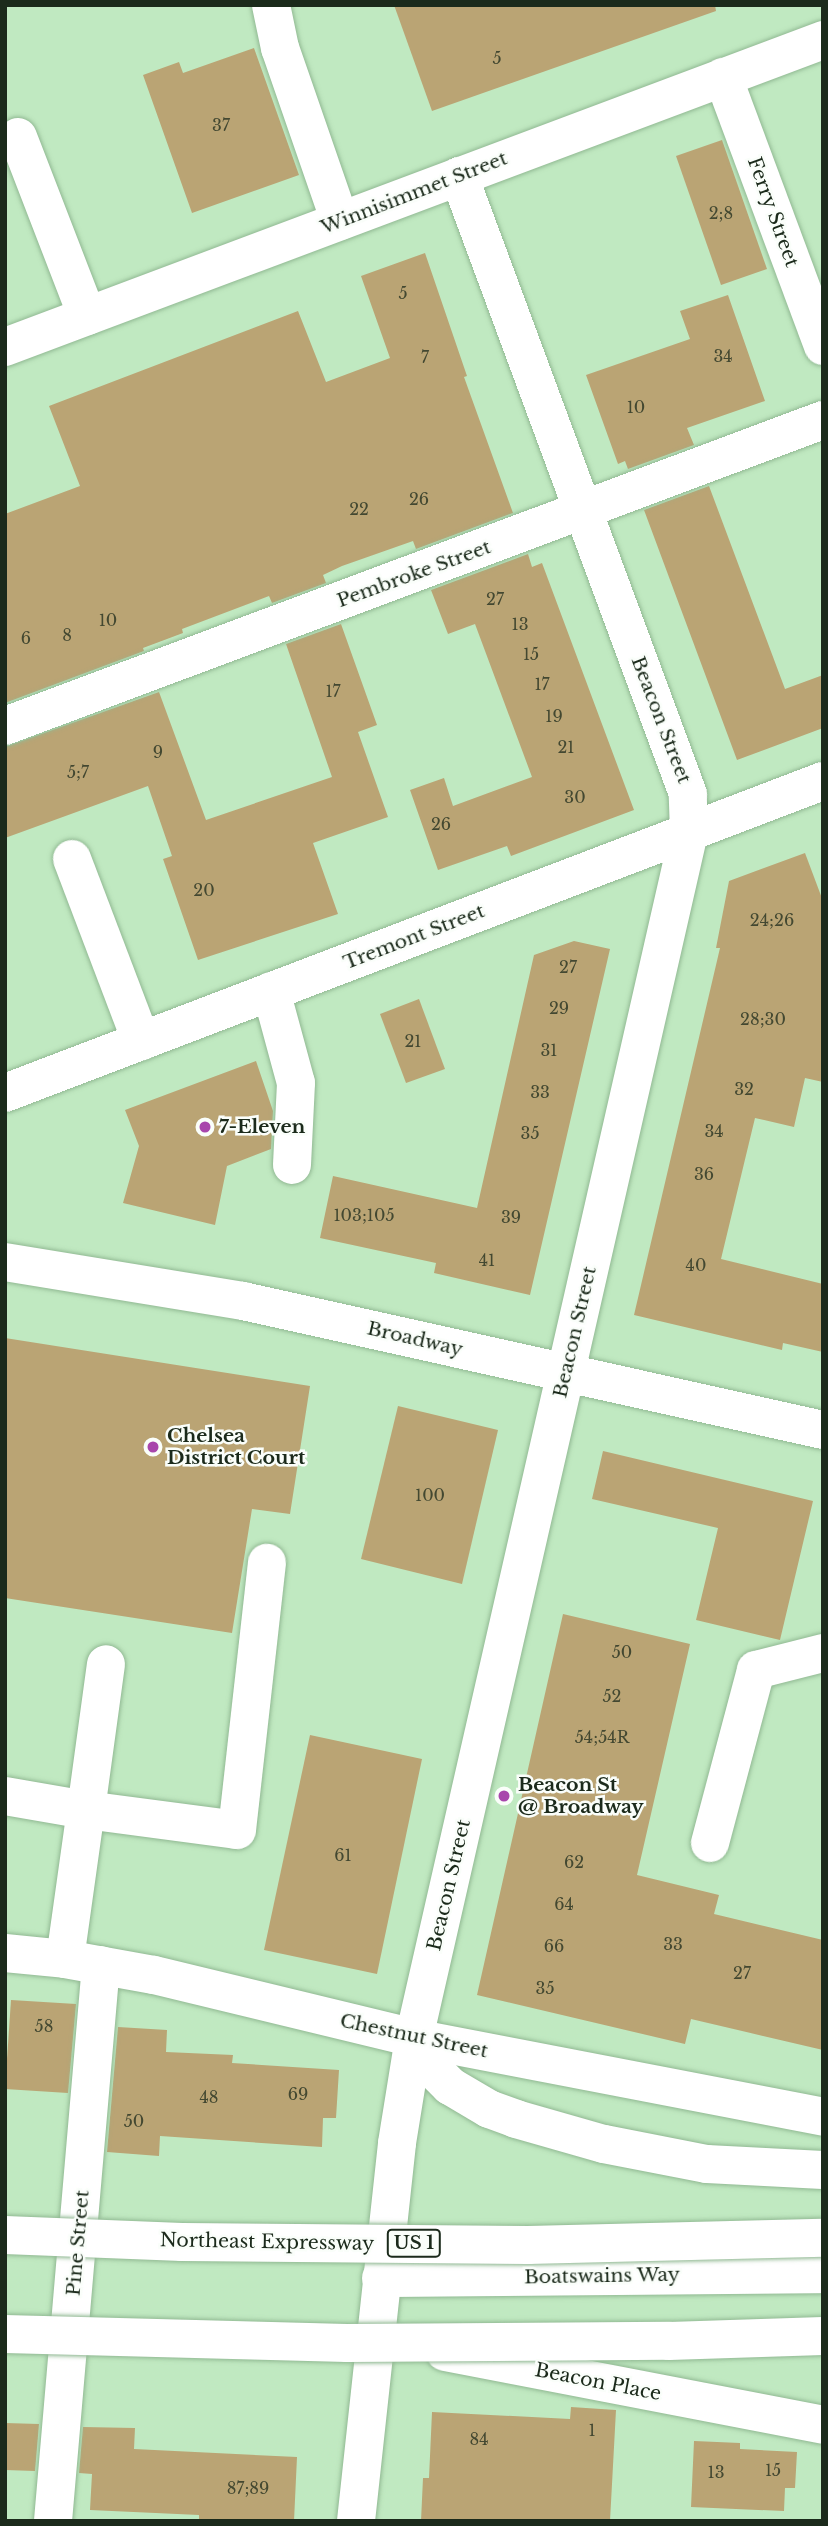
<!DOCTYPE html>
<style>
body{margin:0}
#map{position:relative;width:828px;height:2526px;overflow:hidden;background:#c0e9c1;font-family:"Libre Baskerville",serif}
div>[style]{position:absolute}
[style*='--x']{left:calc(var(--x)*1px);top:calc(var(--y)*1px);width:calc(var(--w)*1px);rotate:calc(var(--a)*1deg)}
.building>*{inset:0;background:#baa474}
.roads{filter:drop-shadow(0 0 2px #91b993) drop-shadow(0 0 2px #91b993)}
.minor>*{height:38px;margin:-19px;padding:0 19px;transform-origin:19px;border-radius:19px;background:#fff}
.highway>*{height:38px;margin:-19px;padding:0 19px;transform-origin:19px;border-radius:19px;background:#fff}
.bridges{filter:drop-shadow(0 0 2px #91b993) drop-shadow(0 0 2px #91b993)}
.highway-bridge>*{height:38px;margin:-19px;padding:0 19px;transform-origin:19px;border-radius:19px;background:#fff}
.dots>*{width:19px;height:19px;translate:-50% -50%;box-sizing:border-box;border:4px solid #fafefa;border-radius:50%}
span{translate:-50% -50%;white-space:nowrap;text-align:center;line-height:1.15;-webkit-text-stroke:5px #fafefa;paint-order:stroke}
.number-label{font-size:16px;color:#434831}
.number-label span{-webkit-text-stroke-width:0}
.shield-label span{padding:2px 5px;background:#fafefa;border:2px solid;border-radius:5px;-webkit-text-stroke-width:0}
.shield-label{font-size:18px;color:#1b2a1b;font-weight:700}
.street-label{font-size:19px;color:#1b2a1b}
.poi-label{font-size:19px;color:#1b2a1b;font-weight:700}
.left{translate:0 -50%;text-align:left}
.frame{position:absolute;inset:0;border:7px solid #1b2a1b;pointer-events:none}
</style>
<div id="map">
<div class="building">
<div style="clip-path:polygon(394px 5px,715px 5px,716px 11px,432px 111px)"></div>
<div style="clip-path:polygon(254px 48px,299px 175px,192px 213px,143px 75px,179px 62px,183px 73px)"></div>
<div style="clip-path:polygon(722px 140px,767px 269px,721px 285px,676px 156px)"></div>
<div style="clip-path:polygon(425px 253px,467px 376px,464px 377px,513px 513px,416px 549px,413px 541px,342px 566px,323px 575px,326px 583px,272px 603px,269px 596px,182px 629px,183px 633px,143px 648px,144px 651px,5px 703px,5px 514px,80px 486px,49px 406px,298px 311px,326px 382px,390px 358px,361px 276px)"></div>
<div style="clip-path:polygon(728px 295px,765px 401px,687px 428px,694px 445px,628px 469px,625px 461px,618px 464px,586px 375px,690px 339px,680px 311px)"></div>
<div style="clip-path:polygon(709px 486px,785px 689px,823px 675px,823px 728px,737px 760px,644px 510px)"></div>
<div style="clip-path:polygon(528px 554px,532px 567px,542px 563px,634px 810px,511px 856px,507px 846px,438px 870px,410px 790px,444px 778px,453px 806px,532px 777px,475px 624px,448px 634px,431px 590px)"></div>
<div style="clip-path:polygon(341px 624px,377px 725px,358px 732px,388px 817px,313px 843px,338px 914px,198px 960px,163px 859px,172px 856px,148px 786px,5px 838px,5px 747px,159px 692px,206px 820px,332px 777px,286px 644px)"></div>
<div style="clip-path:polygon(805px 853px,823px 901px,823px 1082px,805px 1078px,794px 1127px,755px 1118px,721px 1259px,823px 1284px,823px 1352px,783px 1343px,782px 1350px,634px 1315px,720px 948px,716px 948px,729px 881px)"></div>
<div style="clip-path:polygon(574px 941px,610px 949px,530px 1295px,434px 1273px,436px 1263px,320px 1238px,333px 1176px,477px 1208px,534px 955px)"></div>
<div style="clip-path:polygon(419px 999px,445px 1069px,406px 1083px,380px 1014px)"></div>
<div style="clip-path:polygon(256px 1061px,273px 1111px,271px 1149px,227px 1166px,215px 1225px,123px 1203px,139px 1146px,125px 1110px)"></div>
<div style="clip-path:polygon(5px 1338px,310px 1386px,290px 1514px,252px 1509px,232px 1633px,5px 1598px)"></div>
<div style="clip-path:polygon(398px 1406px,498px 1430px,462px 1584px,361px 1559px)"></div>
<div style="clip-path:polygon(603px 1451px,813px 1501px,780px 1640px,696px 1620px,718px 1528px,592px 1499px)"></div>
<div style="clip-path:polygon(563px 1614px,690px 1644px,637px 1875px,719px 1895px,714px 1914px,823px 1940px,823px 2050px,691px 2019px,685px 2044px,477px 1995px)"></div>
<div style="clip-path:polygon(310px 1735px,422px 1759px,377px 1974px,264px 1950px)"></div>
<div style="clip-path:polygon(11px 2000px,76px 2004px,68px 2093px,5px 2089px)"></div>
<div style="clip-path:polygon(118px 2027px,167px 2030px,166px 2052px,233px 2055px,232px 2063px,339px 2070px,336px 2118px,323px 2118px,322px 2147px,160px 2136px,159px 2156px,107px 2152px)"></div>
<div style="clip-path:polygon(571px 2407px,616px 2410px,610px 2521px,421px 2521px,423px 2478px,429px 2478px,432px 2412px,570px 2419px)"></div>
<div style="clip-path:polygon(5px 2423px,39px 2424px,35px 2471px,5px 2470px)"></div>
<div style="clip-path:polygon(83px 2427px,135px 2428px,134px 2449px,297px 2457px,294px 2521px,199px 2519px,199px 2515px,90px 2510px,92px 2474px,79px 2473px)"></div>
<div style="clip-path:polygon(694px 2441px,740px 2443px,740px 2449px,797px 2452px,795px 2488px,785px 2488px,784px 2511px,691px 2507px)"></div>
</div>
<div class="roads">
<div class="minor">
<div style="--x:271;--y:5;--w:44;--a:78.2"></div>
<div style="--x:280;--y:48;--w:183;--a:70.9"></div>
<div style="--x:723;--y:77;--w:287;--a:69.6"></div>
<div style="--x:18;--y:137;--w:192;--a:68.9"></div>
<div style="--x:5;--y:347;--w:874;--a:-20.57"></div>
<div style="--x:5;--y:726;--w:873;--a:-20.51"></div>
<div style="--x:72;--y:859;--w:195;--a:69.2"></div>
<div style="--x:271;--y:991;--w:95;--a:74.8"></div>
<div style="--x:296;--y:1083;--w:82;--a:92.8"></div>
<div style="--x:5;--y:1093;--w:875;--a:-20.88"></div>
<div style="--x:5;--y:1262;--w:241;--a:9.3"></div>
<div style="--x:243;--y:1301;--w:594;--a:12.54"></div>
<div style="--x:5;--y:1796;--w:82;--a:9.8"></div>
<div style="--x:86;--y:1810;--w:147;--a:-82.2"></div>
<div style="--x:710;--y:1843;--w:179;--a:-75.1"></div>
<div style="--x:756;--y:1670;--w:69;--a:-14.2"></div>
<div style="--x:5;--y:1953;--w:60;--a:5.7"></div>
<div style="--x:65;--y:1959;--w:90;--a:10.2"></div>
<div style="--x:154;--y:1975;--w:268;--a:13.6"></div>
<div style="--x:414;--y:2038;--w:417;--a:10.9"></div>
<div style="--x:65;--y:1959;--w:150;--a:-82"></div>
<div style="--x:86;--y:1810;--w:152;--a:7.5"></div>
<div style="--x:237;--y:1830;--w:269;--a:-83.6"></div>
<div style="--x:381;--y:2278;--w:442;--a:-0.5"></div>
<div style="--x:445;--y:2352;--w:385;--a:10.9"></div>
<div style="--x:53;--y:2521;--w:558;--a:-85.07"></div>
<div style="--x:356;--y:2521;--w:380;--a:-83.8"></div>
<div style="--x:397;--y:2143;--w:106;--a:-80.8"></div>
<div style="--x:414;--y:2038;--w:1237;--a:-77.15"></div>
<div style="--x:689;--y:832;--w:38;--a:-92"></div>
<div style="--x:688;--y:794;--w:659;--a:-110.33"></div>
</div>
<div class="highway">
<div style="--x:414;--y:2038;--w:31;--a:61"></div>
<div style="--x:429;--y:2065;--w:30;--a:45"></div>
<div style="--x:450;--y:2086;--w:45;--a:30.5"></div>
<div style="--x:489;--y:2109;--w:29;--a:20"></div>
<div style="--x:516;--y:2119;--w:91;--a:15.9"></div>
<div style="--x:604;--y:2144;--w:105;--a:11"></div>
<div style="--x:707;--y:2164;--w:116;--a:3"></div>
</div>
</div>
<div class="bridges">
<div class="highway-bridge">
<div style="--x:5;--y:2235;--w:177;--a:2.3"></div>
<div style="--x:182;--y:2242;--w:346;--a:0.5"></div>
<div style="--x:528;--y:2245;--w:295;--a:-1.4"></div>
<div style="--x:5;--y:2334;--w:342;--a:1.5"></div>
<div style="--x:347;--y:2343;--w:322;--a:-0.4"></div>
<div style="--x:669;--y:2341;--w:154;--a:-1.9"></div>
</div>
</div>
<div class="dots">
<div style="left:205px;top:1127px;background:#a846ac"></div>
<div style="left:153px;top:1447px;background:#a846ac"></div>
<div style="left:504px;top:1796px;background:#a846ac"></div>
</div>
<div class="number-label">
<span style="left:497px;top:58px">5</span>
<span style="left:221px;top:125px">37</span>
<span style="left:721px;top:213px">2;8</span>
<span style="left:403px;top:293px">5</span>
<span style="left:723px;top:356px">34</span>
<span style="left:425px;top:357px">7</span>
<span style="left:636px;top:407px">10</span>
<span style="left:419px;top:499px">26</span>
<span style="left:359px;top:509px">22</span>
<span style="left:495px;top:599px">27</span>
<span style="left:108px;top:620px">10</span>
<span style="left:520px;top:624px">13</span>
<span style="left:67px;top:635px">8</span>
<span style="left:26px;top:638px">6</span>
<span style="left:531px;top:654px">15</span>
<span style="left:542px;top:684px">17</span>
<span style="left:333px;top:691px">17</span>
<span style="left:554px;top:716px">19</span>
<span style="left:566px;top:747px">21</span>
<span style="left:158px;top:752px">9</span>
<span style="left:78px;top:772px">5;7</span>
<span style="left:575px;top:797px">30</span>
<span style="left:441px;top:824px">26</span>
<span style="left:204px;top:890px">20</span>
<span style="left:772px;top:920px">24;26</span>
<span style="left:568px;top:967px">27</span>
<span style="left:559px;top:1008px">29</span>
<span style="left:763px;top:1019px">28;30</span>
<span style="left:413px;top:1041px">21</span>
<span style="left:549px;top:1050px">31</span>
<span style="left:744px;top:1089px">32</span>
<span style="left:540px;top:1092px">33</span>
<span style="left:714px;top:1131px">34</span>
<span style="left:530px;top:1133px">35</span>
<span style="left:704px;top:1174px">36</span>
<span style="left:364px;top:1215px">103;105</span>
<span style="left:511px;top:1217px">39</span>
<span style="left:487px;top:1260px">41</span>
<span style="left:696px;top:1265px">40</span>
<span style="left:430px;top:1495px">100</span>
<span style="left:622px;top:1652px">50</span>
<span style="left:612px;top:1696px">52</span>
<span style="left:602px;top:1737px">54;54R</span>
<span style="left:343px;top:1855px">61</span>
<span style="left:574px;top:1862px">62</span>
<span style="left:564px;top:1904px">64</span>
<span style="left:673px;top:1944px">33</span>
<span style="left:554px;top:1946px">66</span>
<span style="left:742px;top:1973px">27</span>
<span style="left:545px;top:1988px">35</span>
<span style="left:44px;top:2026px">58</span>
<span style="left:298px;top:2094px">69</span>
<span style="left:209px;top:2097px">48</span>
<span style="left:134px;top:2121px">50</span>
<span style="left:592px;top:2430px">1</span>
<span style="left:479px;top:2439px">84</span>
<span style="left:773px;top:2470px">15</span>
<span style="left:716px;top:2472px">13</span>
<span style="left:248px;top:2488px">87;89</span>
</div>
<div class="shield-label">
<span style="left:414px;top:2243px">US 1</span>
</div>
<div class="street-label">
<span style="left:414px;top:193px;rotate:-21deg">Winnisimmet Street</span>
<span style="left:773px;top:212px;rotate:70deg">Ferry Street</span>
<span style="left:414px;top:574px;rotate:-20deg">Pembroke Street</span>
<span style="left:661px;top:720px;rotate:69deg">Beacon Street</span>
<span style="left:414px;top:937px;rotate:-21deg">Tremont Street</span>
<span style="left:575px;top:1332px;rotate:-77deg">Beacon Street</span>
<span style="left:415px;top:1339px;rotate:13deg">Broadway</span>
<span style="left:449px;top:1885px;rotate:-77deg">Beacon Street</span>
<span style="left:414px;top:2036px;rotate:12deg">Chestnut Street</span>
<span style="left:267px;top:2242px;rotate:1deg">Northeast Expressway</span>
<span style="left:78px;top:2243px;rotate:-85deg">Pine Street</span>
<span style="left:602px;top:2276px;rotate:-1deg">Boatswains Way</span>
<span style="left:598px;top:2382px;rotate:11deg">Beacon Place</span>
</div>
<div class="poi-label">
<span class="left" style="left:219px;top:1127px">7-Eleven</span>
<span class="left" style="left:167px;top:1447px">Chelsea<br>District Court</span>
<span class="left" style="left:518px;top:1796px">Beacon St<br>@ Broadway</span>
</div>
<div class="frame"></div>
</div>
